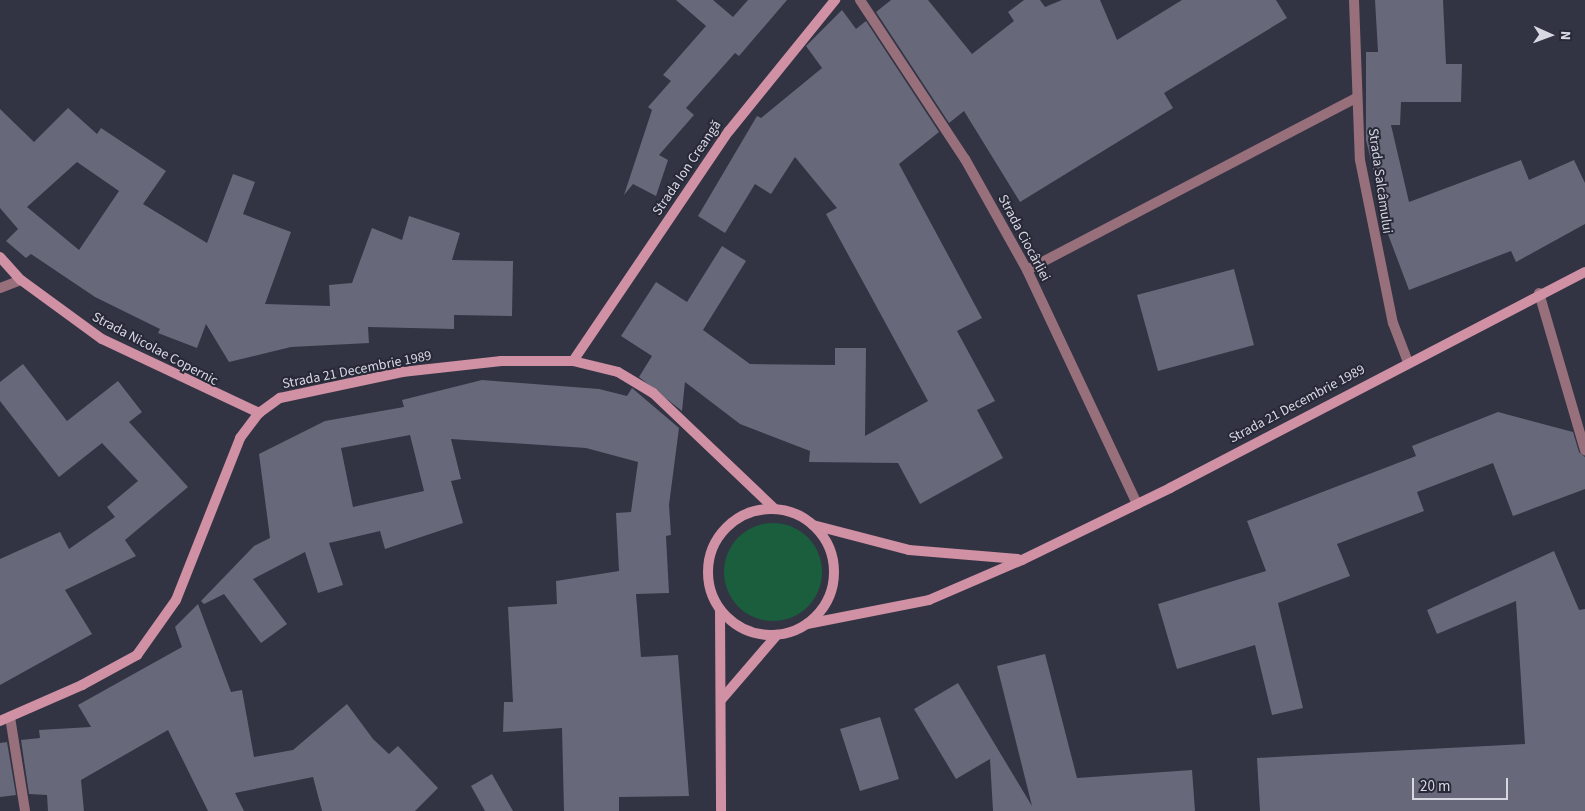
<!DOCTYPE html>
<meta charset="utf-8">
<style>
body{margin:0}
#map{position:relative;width:1585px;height:811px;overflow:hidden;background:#323343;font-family:"Source Sans 3",sans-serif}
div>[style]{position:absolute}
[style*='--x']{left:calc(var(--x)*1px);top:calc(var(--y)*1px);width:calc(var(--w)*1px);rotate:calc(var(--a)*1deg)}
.green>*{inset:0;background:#1b5e3e}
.round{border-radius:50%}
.building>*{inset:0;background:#67687a}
.street>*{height:10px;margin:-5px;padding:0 5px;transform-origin:5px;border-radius:5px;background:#98707b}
.secondary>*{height:10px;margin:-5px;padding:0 5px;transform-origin:5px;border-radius:5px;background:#cf91a3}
.secondary>.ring{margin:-5px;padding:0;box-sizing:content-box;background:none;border:10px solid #cf91a3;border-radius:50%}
span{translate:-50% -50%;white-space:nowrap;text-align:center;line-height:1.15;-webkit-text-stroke:4px #282938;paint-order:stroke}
.street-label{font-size:14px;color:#d7d8e2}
.north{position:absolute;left:1525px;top:10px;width:50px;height:50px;-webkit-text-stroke:4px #282938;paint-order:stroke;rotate:92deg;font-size:14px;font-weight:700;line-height:20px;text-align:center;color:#d7d8e2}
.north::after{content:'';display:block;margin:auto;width:18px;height:22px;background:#d7d8e2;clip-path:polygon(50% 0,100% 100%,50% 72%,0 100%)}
.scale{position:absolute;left:1412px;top:778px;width:96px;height:22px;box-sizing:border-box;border:2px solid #d7d8e2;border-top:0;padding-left:6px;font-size:15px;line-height:18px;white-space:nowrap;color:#d7d8e2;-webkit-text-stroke:4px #282938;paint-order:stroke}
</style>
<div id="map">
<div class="green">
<div class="round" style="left:724px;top:523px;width:98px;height:98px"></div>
</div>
<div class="building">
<div style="clip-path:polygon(676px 0,713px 0,733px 17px,748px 0,787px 0,739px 56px,735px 53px,686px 108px,694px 115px,659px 155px,668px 160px,656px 196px,633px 184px,624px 195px,652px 110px,648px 107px,671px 81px,663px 75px,706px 26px)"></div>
<div style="clip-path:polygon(891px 0,928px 0,972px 54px,1014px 21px,1008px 12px,1024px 0,1040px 0,1045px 7px,1062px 0,1100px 0,1117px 40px,1182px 0,1276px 0,1287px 18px,1164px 93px,1173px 108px,1020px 202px,964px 111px,949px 123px,876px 12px)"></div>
<div style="clip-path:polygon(1375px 0,1443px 0,1446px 64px,1462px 64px,1461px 102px,1401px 102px,1400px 125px,1391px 125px,1409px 202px,1521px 160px,1529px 180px,1574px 160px,1585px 183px,1585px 224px,1516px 262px,1511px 251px,1409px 290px,1380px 213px,1384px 212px,1366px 140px,1366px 52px,1378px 52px)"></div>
<div style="clip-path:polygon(842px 10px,856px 29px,866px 21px,939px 132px,899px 164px,982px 318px,957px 331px,995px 401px,977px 410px,1003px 458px,920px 504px,898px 463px,809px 462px,810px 451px,740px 424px,685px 382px,682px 411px,639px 377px,652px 356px,621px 336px,656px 282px,687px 302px,722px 246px,746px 261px,703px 330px,750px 364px,835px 365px,835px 348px,866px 348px,865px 436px,928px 401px,826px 214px,837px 208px,795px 157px,771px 194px,755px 184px,725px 233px,698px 216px,757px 116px,761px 118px,822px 68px,806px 46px)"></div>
<div style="clip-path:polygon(evenodd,68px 108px,97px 134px,101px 128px,166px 171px,143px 204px,207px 243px,233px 174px,255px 182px,243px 214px,291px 232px,265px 304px,330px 306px,329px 285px,352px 283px,372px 228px,402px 240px,409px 216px,460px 233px,452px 260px,513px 261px,512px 316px,454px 315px,454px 329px,368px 327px,369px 343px,291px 347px,229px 362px,206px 324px,197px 348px,158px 333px,160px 329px,95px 297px,31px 254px,26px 258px,6px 241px,18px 229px,0 208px,0 109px,34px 142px,68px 108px,77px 162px,119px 191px,79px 250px,27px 207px,77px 162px)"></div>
<div style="clip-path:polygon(1234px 269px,1254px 345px,1158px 371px,1137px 295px)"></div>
<div style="clip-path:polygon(23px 364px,67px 421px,118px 381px,142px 412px,129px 422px,188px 487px,125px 540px,136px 556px,65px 590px,92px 634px,0 685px,0 559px,60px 532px,69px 549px,115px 517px,107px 507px,138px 481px,102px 443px,59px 477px,0 401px,0 382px)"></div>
<div style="clip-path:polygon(evenodd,482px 380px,599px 389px,627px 396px,632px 388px,679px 428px,669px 505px,671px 535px,666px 536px,669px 593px,636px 594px,641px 657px,678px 655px,689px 796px,619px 797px,619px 811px,564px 811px,562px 728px,503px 732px,504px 702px,513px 702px,508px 607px,557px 604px,556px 581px,619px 571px,616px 513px,631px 512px,638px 462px,586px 448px,451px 439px,461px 479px,451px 481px,463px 523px,385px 549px,380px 531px,329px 543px,343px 585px,318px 593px,305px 552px,253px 579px,287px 624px,261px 643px,224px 594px,204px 604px,201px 601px,254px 546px,270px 538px,259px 454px,325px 421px,404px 407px,402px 400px,482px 380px,410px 435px,424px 491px,353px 507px,341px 448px,410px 435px)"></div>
<div style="clip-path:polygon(1498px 412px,1573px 432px,1579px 452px,1585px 457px,1585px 489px,1513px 516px,1493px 463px,1417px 492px,1424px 511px,1337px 544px,1350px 576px,1278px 603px,1303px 708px,1272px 715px,1255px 645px,1177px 669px,1158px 604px,1266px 571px,1247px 521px,1416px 456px,1412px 446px)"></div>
<div style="clip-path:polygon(1554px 551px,1579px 610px,1585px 609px,1585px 811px,1260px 811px,1257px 758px,1525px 744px,1516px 601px,1437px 634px,1427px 610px)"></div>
<div style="clip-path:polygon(198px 604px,231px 692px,242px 690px,254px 757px,293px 750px,347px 704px,373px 739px,389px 754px,398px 746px,438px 788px,415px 811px,322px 811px,313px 777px,235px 793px,244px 811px,208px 811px,168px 730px,81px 780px,84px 811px,48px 811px,47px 795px,29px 794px,21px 740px,40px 738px,39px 730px,91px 727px,78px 705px,182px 647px,175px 627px)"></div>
<div style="clip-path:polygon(1045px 654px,1077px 778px,1192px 770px,1195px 811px,993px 811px,990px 759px,956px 779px,914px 709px,958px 683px,1032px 806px,997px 666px)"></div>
<div style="clip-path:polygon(880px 717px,899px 779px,860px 791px,840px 729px)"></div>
<div style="clip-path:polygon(7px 742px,16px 795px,0 797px,0 743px)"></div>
<div style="clip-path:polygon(492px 774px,513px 811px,485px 811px,471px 786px)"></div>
</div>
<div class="street">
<div style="--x:860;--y:0;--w:191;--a:56.6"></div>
<div style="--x:965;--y:159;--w:127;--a:60.8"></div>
<div style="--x:1027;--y:270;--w:259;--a:64.8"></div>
<div style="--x:1354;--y:0;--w:160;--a:87.9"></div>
<div style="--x:1360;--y:160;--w:166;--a:78.6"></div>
<div style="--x:1393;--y:323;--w:42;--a:69"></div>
<div style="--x:1027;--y:270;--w:371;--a:-27.6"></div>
<div style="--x:0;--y:288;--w:22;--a:-21"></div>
<div style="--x:1539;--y:293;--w:164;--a:73.7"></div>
<div style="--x:10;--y:717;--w:95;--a:80.9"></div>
</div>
<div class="secondary">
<div style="--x:0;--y:257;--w:31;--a:48"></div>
<div style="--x:21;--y:280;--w:100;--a:36.1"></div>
<div style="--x:102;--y:339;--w:174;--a:25.2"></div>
<div style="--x:573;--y:361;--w:278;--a:-55.9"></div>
<div style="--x:729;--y:131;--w:169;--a:-51"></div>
<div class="ring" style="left:708px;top:509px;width:116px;height:116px"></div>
<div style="--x:813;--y:525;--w:99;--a:14.6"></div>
<div style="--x:909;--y:550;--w:109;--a:4.7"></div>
<div style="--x:720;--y:610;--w:201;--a:89.7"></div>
<div style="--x:807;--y:624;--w:124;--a:-11.1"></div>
<div style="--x:929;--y:600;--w:101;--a:-23.3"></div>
<div style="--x:1022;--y:560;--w:165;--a:-25.9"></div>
<div style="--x:1170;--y:488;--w:468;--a:-27.5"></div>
<div style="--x:721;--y:700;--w:86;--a:-49.3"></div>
<div style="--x:0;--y:721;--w:90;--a:-23.7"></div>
<div style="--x:82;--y:685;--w:63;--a:-28.6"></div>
<div style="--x:137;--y:655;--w:67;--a:-54.7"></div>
<div style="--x:176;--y:600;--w:174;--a:-68.4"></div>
<div style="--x:240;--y:438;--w:31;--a:-53"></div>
<div style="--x:259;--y:413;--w:26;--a:-36"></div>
<div style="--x:280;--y:398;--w:125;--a:-12"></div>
<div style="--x:402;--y:372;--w:100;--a:-6.3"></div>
<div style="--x:501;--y:361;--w:72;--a:0"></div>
<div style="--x:573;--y:361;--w:46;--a:13.7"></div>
<div style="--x:618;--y:372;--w:41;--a:31"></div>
<div style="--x:653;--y:393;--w:168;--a:43.6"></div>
</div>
<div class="street-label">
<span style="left:687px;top:168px;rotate:-56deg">Strada Ion Creangă</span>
<span style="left:1380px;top:181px;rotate:82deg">Strada Salcâmului</span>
<span style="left:1024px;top:238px;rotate:62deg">Strada Ciocârliei</span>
<span style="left:155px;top:349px;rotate:28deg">Strada Nicolae Copernic</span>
<span style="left:357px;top:370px;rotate:-11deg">Strada 21 Decembrie 1989</span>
<span style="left:1297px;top:404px;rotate:-28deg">Strada 21 Decembrie 1989</span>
</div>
<div class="north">N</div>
<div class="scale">20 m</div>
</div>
